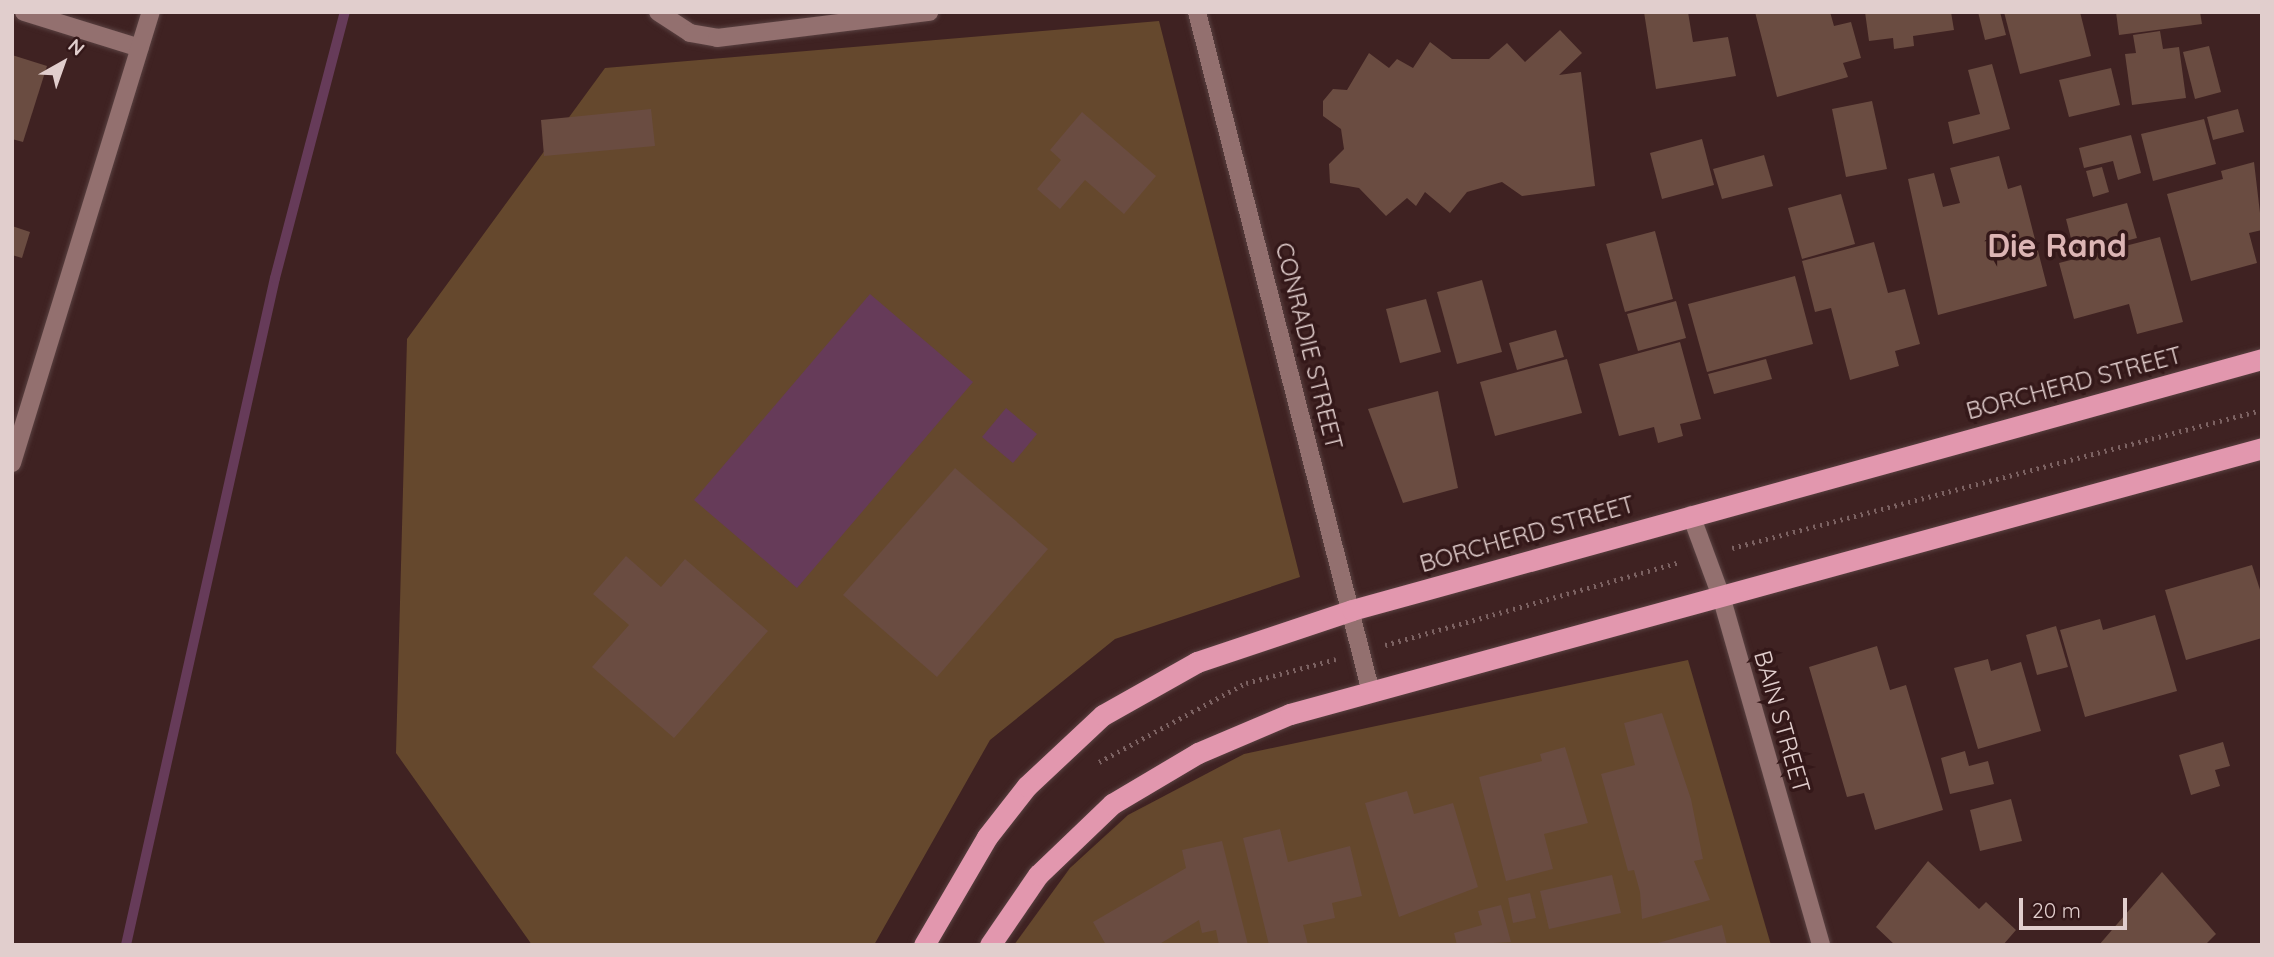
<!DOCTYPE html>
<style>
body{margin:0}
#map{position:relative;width:2274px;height:957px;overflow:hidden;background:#3f2222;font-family:Quicksand,sans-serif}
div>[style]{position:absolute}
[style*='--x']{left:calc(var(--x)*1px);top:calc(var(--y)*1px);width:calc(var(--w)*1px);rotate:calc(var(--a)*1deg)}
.green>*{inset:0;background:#65482d}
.water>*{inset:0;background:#663b59}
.stream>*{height:10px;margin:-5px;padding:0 5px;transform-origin:5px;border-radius:5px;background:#663b59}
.building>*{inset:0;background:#6a4c41}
.path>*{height:4.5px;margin-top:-2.25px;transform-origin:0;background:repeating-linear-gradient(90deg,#7c6262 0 2px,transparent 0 7px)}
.roads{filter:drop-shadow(0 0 2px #594141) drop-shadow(0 0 2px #594141)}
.minor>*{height:18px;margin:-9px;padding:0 9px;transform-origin:9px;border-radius:9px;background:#93706f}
.highway>*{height:21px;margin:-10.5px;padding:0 10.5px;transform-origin:10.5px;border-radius:10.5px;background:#e297ae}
span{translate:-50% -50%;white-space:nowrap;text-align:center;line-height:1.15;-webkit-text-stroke:7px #341819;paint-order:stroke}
.street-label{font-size:24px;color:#e1cecd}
.district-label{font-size:32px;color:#dcb5b4;font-weight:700}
.frame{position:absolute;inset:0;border:14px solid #e1cecd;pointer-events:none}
.north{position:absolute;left:28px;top:28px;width:70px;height:70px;-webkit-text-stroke:5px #341819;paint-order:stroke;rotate:40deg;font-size:19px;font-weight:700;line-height:28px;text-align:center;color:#e1cecd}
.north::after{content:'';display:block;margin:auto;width:24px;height:32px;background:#e1cecd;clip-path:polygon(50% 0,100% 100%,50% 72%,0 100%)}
.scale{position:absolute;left:2019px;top:898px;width:108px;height:32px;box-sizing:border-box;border:4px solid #e1cecd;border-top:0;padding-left:9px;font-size:21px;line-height:24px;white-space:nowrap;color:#e1cecd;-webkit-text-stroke:5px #341819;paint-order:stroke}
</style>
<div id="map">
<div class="green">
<div style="clip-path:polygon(1159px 21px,1300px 577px,1115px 639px,990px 740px,874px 945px,532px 945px,396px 753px,407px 339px,605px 68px)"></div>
<div style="clip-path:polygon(1688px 660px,1771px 945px,1014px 945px,1070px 868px,1128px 815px,1244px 754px)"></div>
</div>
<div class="water">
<div style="clip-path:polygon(870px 294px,973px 382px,797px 588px,694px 500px)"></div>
<div style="clip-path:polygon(1006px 408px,1037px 434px,1013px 463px,982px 437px)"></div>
</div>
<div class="stream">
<div style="--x:126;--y:945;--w:683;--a:-77.41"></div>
<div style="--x:275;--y:278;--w:275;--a:-75.3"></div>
</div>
<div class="building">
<div style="clip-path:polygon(1644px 12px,1688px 12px,1693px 42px,1728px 37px,1736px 76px,1656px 89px)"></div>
<div style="clip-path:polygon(1755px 12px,1830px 12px,1834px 26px,1851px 22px,1861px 58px,1843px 63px,1848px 77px,1777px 97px)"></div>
<div style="clip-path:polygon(1865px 12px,1951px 12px,1954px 30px,1913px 36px,1914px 46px,1894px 49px,1893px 38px,1869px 41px)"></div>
<div style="clip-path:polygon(1978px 12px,2000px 12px,2006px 35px,1985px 40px)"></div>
<div style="clip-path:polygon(2004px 12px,2080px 12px,2091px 56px,2020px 74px)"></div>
<div style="clip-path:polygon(2116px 12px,2200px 12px,2202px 24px,2119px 35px)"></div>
<div style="clip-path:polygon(1560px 30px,1582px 53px,1559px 75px,1581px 72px,1595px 186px,1522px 196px,1502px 182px,1467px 192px,1450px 213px,1425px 192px,1416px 206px,1407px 198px,1386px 216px,1359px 188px,1330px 183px,1329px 164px,1344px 149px,1341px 129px,1323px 116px,1323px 101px,1333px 89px,1347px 90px,1369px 53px,1389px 68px,1397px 59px,1413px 68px,1430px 42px,1452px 59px,1489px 59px,1507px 43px,1525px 62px)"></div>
<div style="clip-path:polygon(2160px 31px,2163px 49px,2179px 47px,2186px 98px,2132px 105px,2125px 54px,2136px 53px,2133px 35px)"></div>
<div style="clip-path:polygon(2209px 46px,2221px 92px,2195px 99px,2183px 52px)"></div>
<div style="clip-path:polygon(12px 55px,47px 66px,23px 142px,12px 139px)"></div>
<div style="clip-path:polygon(1992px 64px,2010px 129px,1953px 144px,1948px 122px,1980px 114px,1968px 70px)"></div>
<div style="clip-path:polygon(2111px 68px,2120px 105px,2069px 117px,2059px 80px)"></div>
<div style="clip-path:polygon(1872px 101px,1887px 169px,1846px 177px,1832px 109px)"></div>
<div style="clip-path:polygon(651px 109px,655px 146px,544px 156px,541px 120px)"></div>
<div style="clip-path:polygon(2238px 109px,2244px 132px,2213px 140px,2207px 117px)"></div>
<div style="clip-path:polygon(1082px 112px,1156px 176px,1124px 214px,1085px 180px,1060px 209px,1037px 189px,1061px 160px,1050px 150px)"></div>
<div style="clip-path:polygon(2204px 119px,2216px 164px,2153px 181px,2141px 134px)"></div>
<div style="clip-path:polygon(2131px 135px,2141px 173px,2118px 180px,2113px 161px,2084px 168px,2079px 148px)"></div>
<div style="clip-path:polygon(1702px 139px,1714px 185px,1662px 199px,1650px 153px)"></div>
<div style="clip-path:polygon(1764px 155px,1773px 186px,1722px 199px,1713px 169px)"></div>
<div style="clip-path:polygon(1999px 156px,2008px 189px,2021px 185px,2047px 286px,1938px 315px,1908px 179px,1934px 173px,1943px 207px,1960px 203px,1950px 168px)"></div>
<div style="clip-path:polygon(2254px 162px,2262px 230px,2249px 233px,2257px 263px,2191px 281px,2167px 194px,2223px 179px,2221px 171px)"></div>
<div style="clip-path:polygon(2102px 167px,2109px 192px,2093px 197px,2086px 171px)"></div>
<div style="clip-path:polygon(1841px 194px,1855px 244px,1802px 259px,1788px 208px)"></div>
<div style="clip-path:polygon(2127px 203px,2137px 238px,2075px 254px,2066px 219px)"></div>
<div style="clip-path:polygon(12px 226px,30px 232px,22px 258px,12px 255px)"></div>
<div style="clip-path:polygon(1655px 231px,1673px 299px,1625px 312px,1606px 244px)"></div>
<div style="clip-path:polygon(2160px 237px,2183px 322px,2137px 334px,2129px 304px,2074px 319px,2059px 263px)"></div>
<div style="clip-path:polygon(1874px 242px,1888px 293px,1905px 289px,1920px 344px,1895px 351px,1899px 366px,1850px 380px,1831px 308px,1815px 312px,1802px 261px)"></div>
<div style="clip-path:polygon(1795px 276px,1813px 344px,1707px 372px,1688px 304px)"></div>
<div style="clip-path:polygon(1482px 280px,1502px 352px,1457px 364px,1437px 292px)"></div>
<div style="clip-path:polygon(1426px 299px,1441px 352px,1400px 363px,1386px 309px)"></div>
<div style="clip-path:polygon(1676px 301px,1686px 338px,1638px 351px,1627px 314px)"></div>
<div style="clip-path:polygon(1556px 330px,1564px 357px,1517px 370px,1509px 343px)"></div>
<div style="clip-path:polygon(1680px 342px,1701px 419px,1680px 424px,1683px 436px,1658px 443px,1654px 427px,1619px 436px,1599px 364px)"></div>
<div style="clip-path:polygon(1567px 359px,1582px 413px,1495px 436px,1480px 382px)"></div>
<div style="clip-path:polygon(1766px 359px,1772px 379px,1714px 394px,1708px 374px)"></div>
<div style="clip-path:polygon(1438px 391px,1458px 488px,1403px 503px,1368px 409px)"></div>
<div style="clip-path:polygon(955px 468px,1048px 549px,937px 677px,843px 595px)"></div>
<div style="clip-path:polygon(626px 556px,661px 587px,685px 559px,768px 631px,674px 738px,592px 667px,629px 625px,593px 594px)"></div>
<div style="clip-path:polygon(2252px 565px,2262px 596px,2262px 638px,2186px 660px,2165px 590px)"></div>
<div style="clip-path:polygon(2155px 615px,2177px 691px,2085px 717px,2060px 630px,2100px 619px,2103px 630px)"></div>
<div style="clip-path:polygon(2056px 626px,2068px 667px,2037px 675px,2026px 635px)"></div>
<div style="clip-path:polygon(1877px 646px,1890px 690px,1906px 685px,1943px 810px,1875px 830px,1864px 793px,1847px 797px,1809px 667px)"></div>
<div style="clip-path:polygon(1988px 659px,1991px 671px,2021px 662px,2041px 731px,1978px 749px,1954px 668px)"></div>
<div style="clip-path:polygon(1662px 713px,1691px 799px,1703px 859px,1694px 861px,1710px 900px,1642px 919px,1640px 892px,1634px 870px,1628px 871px,1601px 774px,1635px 765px,1624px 723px)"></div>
<div style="clip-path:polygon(2223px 742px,2230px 766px,2215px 770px,2220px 786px,2191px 795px,2179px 755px)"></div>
<div style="clip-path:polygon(1565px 747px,1588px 823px,1544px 834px,1553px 869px,1506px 881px,1479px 777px,1542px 761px,1540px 754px)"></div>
<div style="clip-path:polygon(1965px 751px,1969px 766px,1988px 761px,1994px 784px,1950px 794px,1941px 758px)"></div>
<div style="clip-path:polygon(1407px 791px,1414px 814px,1453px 803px,1478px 887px,1399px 917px,1365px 803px)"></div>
<div style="clip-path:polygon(2011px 799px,2022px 841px,1980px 851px,1970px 810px)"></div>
<div style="clip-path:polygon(1280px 829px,1288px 862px,1350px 846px,1362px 896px,1332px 903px,1335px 918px,1303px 925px,1308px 945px,1269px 945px,1243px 838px)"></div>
<div style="clip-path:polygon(1222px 841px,1248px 945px,1219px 945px,1216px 930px,1202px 933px,1199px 920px,1158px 945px,1106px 945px,1093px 922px,1186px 868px,1182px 850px)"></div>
<div style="clip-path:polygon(1928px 861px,1979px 909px,1986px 902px,2016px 930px,2003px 945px,1895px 945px,1876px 927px)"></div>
<div style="clip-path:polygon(2162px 872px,2216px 934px,2205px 945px,2099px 945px)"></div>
<div style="clip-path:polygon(1612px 875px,1621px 913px,1549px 929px,1540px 891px)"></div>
<div style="clip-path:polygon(1530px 893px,1536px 918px,1513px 923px,1508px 898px)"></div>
<div style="clip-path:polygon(1501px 905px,1511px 942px,1457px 945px,1454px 933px,1482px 925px,1478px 911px)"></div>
<div style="clip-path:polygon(1722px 925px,1727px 945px,1654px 945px,1654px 944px)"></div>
</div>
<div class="path">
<div style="--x:1732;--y:548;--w:548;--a:-14.59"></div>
<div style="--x:1385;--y:645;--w:306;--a:-15.7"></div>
<div style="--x:1099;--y:762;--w:167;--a:-28.3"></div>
<div style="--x:1246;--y:683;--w:93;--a:-14.9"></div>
</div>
<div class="roads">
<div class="minor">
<div style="--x:24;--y:12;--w:121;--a:17.2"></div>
<div style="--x:658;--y:12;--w:38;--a:33"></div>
<div style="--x:690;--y:33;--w:27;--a:10"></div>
<div style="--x:717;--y:38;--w:214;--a:-7"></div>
<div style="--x:1197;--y:12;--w:702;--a:75.65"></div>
<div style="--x:12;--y:463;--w:472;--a:-72.9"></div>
<div style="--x:1691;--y:515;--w:86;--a:69.7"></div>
<div style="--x:1721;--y:596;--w:363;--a:74"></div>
</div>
<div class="highway">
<div style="--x:924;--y:945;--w:125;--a:-59.7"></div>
<div style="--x:987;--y:837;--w:65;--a:-51.9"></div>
<div style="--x:1027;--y:786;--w:104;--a:-43.1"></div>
<div style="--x:1103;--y:715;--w:108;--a:-29.4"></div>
<div style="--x:1197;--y:662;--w:163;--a:-18.5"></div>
<div style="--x:1352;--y:610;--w:944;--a:-15.42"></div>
<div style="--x:990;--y:945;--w:85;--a:-55.6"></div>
<div style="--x:1038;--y:875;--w:103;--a:-43.8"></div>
<div style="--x:1112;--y:804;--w:100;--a:-30.7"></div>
<div style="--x:1198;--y:753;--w:100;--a:-23"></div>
<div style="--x:1290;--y:714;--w:1008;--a:-15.3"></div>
</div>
</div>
<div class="street-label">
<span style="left:1309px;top:346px;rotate:76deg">CONRADIE STREET</span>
<span style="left:2074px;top:383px;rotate:-15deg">BORCHERD STREET</span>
<span style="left:1527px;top:534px;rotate:-16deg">BORCHERD STREET</span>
<span style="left:1782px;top:722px;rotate:74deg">BAIN STREET</span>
</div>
<div class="district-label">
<span style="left:2057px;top:245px">Die Rand</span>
</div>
<div class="frame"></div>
<div class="north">N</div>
<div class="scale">20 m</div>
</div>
